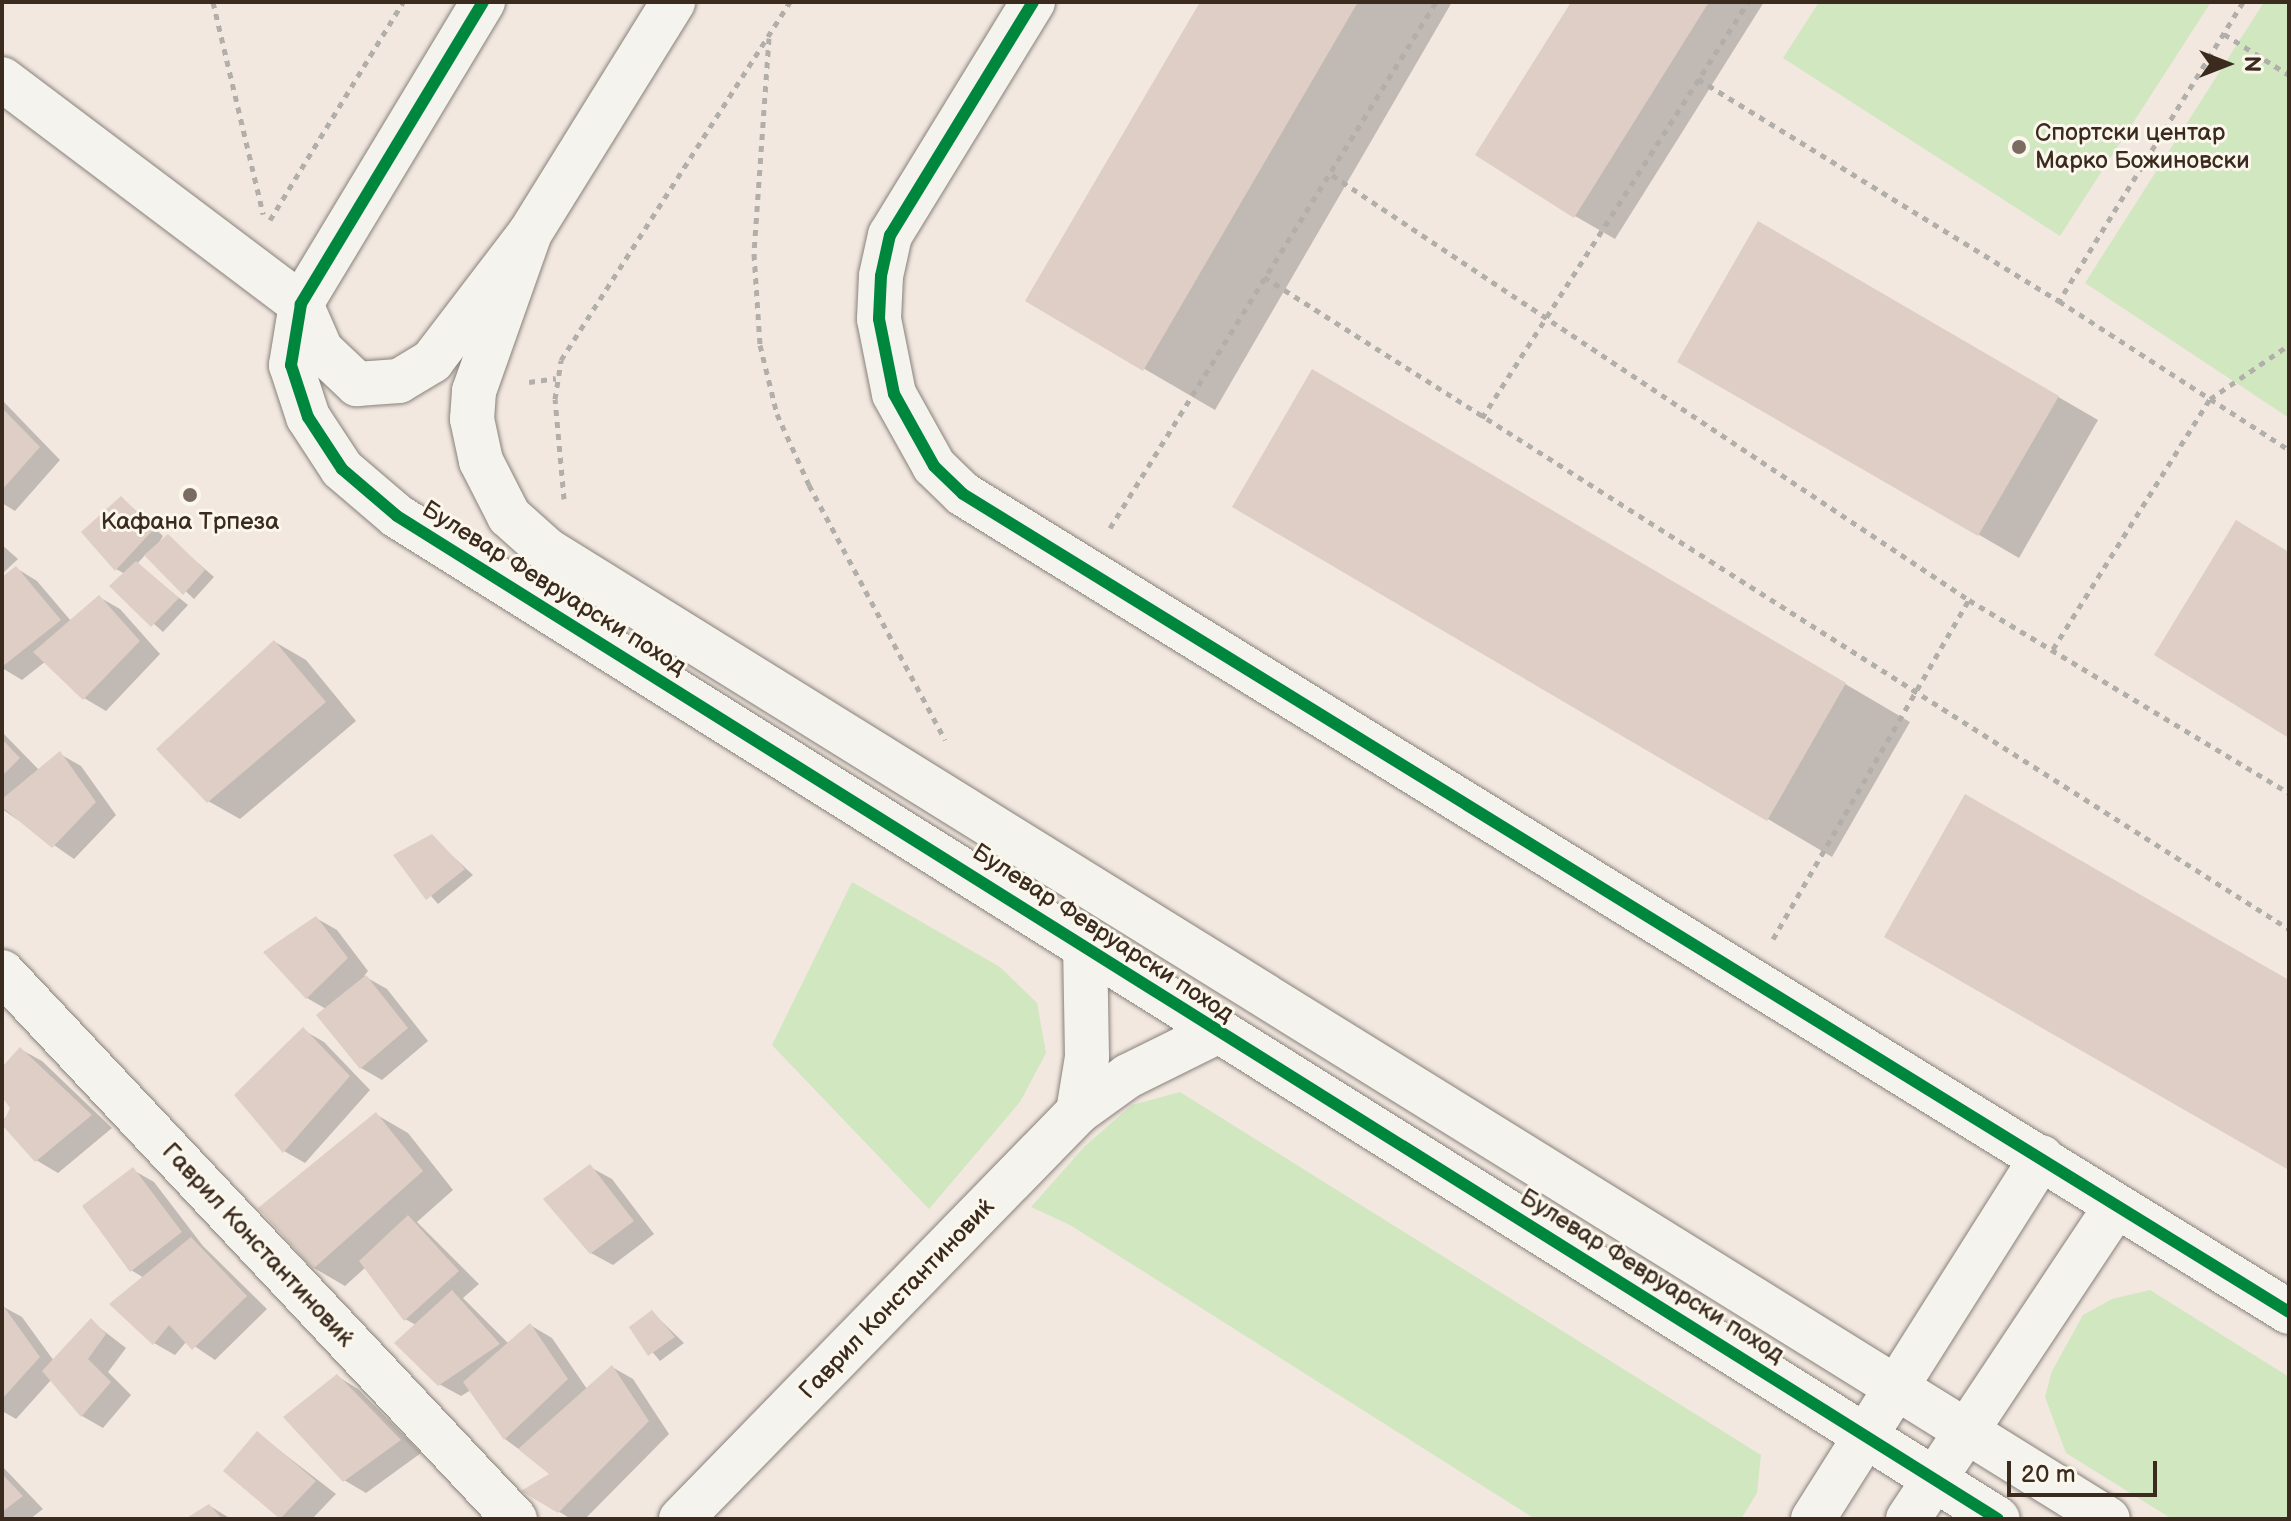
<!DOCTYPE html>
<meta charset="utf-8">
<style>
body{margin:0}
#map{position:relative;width:2291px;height:1521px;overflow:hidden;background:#f2e8e0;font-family:"Balsamiq Sans",sans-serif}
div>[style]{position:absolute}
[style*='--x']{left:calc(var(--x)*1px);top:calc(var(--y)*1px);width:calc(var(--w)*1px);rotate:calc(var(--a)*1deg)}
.green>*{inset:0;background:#d0e7c0}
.shadow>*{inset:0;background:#0003}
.building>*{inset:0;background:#decec5}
.path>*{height:5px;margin-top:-2.5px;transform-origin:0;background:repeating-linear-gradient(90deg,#b2aeaa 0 6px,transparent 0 12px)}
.roads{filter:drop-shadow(0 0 2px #88817a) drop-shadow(0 0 2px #88817a)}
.minor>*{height:44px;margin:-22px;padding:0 22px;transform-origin:22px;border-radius:22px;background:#f5f3ee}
.cycleway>*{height:12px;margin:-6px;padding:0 6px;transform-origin:6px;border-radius:6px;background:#00873e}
.dots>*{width:22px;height:22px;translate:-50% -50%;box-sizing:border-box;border:4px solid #fbf7ec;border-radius:50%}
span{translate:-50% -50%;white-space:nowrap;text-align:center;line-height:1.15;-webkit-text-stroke:6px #fbf7ec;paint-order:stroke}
.poi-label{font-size:24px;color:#3b2a1e}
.left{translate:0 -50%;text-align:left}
.street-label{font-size:24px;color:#3b2a1e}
.frame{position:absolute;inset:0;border:4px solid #3b2a1e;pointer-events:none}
.north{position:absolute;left:2187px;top:24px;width:80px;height:80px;-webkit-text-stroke:6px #fbf7ec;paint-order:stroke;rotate:90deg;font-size:22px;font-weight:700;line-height:32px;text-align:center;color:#3b2a1e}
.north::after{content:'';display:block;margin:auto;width:28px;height:36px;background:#3b2a1e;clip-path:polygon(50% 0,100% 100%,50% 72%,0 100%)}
.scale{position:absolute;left:2007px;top:1461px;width:150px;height:36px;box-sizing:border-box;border:4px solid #3b2a1e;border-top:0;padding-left:10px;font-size:24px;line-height:28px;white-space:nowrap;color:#3b2a1e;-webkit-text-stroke:6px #fbf7ec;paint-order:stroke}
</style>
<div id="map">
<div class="green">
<div style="clip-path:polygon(1819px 2px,2211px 2px,2060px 236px,1783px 58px)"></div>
<div style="clip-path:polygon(2264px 2px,2289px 2px,2289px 418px,2085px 283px)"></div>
<div style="clip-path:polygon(852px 882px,1000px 967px,1037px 1003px,1046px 1053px,1020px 1102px,929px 1209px,772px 1045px)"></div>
<div style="clip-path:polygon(1180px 1092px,1761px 1455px,1757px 1493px,1741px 1519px,1535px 1519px,1070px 1225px,1031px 1207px,1085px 1146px,1132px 1105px)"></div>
<div style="clip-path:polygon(2150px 1290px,2289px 1377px,2289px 1519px,2172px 1519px,2066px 1453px,2045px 1397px,2052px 1371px,2083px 1315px,2112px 1299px)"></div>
</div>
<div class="shadow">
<div style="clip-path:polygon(1202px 2px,1452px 2px,1215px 410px,1028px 301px)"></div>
<div style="clip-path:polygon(1573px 2px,1764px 2px,1615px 239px,1575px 216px)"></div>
<div style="clip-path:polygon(1759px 224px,2098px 420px,2019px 558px,1680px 361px)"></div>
<div style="clip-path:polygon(2px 400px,60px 460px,15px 511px,2px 503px)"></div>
<div style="clip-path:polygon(1378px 410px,1910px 722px,1832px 857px,1768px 819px)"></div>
<div style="clip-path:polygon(122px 498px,163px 536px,157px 546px,168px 537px,214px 577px,194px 599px,146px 554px,137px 564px,188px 605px,163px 632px,112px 586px,125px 574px,116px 569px)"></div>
<div style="clip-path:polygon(2px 545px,18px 559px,2px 574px)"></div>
<div style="clip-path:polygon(16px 568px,37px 581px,71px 621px,99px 597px,120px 609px,160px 654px,106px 711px,84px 698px,46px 661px,22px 680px,2px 668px,2px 579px)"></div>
<div style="clip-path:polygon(275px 642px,306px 660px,356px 721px,240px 819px,208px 801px)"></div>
<div style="clip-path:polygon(2px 732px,40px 771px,60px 754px,81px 766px,116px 815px,74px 859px,2px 809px)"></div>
<div style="clip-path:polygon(432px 837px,473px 875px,438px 904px,396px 856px)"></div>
<div style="clip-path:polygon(316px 918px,337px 930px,368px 971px,364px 976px,387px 989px,428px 1041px,382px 1080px,361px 1068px,326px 1009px,307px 998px)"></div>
<div style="clip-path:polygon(303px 1030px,324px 1042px,370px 1090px,305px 1163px,284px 1151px)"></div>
<div style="clip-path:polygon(20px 1049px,42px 1061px,112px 1128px,58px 1173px,36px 1160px,2px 1122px,13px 1108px,2px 1093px,2px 1070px)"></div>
<div style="clip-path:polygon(377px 1115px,408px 1133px,453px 1190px,417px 1222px,479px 1284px,463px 1298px,509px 1344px,530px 1325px,552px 1338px,587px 1389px,612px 1367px,633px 1379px,669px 1434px,585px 1519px,571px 1519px,525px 1491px,553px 1474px,505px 1439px,471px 1390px,461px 1396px,439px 1384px,416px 1325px,405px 1319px,366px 1267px,345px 1286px,314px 1268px)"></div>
<div style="clip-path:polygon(590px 1167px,612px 1179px,654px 1234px,613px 1265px,591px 1253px)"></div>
<div style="clip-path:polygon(133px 1170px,154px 1182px,203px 1246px,267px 1309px,215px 1360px,187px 1341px,175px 1355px,154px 1343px,144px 1278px,131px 1270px)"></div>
<div style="clip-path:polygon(2px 1306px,22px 1317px,54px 1361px,91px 1321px,126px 1348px,108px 1372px,131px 1395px,103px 1428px,82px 1416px,51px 1380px,16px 1419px,2px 1411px)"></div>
<div style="clip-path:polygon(652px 1312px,684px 1343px,660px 1361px,632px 1328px)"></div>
<div style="clip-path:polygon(337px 1376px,358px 1389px,421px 1453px,366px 1493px,344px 1480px)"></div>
<div style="clip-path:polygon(257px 1433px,336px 1494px,312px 1519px,282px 1519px,226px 1471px)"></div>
<div style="clip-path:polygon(2px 1466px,43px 1509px,30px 1519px,2px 1519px)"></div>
<div style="clip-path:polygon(210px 1506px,231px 1519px,189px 1519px)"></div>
</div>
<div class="building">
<div style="clip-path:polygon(1200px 2px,1358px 2px,1143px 371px,1025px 301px)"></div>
<div style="clip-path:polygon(1571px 2px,1709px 2px,1574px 218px,1475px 155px)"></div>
<div style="clip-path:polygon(1758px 221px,2059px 396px,1978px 536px,1677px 362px)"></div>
<div style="clip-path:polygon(1312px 369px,1846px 683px,1767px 821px,1232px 507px)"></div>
<div style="clip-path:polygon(2px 408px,40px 447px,2px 490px)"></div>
<div style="clip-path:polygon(121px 496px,154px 529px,115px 571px,81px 532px)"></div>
<div style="clip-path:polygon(2236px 520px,2289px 552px,2289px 738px,2154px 655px)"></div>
<div style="clip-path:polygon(168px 534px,205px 570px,183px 595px,144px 555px)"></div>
<div style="clip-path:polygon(136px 561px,179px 598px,151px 627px,109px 586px)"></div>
<div style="clip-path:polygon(16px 566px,61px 620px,2px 667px,2px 577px)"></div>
<div style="clip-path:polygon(99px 595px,140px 641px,83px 700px,33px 652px)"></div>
<div style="clip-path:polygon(274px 640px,326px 702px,207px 803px,156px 749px)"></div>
<div style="clip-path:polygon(2px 739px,20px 758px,2px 776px)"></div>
<div style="clip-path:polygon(60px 751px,96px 802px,52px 848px,2px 807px,2px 799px)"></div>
<div style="clip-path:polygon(1965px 794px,2289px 980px,2289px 1170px,1884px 937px)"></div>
<div style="clip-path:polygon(432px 834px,465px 869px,426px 900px,393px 855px)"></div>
<div style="clip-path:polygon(316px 916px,348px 958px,306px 999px,263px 952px)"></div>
<div style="clip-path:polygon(366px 975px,408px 1028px,360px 1069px,316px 1015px)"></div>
<div style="clip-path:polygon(303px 1027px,350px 1076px,283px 1153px,234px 1095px)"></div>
<div style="clip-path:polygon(20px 1047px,92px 1115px,35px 1162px,2px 1125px,10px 1108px,2px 1097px,2px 1067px)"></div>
<div style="clip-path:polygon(376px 1112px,423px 1171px,313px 1269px,258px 1208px)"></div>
<div style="clip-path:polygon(590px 1164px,634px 1221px,590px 1254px,543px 1199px)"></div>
<div style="clip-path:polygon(133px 1167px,182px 1232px,130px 1272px,82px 1206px)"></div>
<div style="clip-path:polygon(408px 1215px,459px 1271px,404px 1321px,359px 1261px)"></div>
<div style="clip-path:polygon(191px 1237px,247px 1296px,192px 1350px,169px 1325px,153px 1345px,109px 1304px)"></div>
<div style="clip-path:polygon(452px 1290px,500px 1344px,438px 1386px,394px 1343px)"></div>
<div style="clip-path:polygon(2px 1304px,40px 1357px,2px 1399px)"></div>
<div style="clip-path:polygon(652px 1310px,675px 1337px,648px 1356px,629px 1327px)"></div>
<div style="clip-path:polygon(91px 1318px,106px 1334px,88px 1359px,111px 1382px,81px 1417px,42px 1371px)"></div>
<div style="clip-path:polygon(530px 1323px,568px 1379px,504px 1440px,463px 1382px)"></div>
<div style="clip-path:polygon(612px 1365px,649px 1421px,558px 1513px,521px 1491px,549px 1474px,518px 1449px)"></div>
<div style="clip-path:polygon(337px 1374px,401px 1440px,343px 1482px,283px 1417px)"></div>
<div style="clip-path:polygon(257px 1431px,316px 1481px,280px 1519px,223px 1471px)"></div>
<div style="clip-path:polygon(2px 1474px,23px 1496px,2px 1512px)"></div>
<div style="clip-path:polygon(209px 1504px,222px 1519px,185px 1519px)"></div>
</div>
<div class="path">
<div style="--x:213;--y:2;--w:218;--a:76.7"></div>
<div style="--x:2243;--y:2;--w:351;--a:121.6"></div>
<div style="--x:2059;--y:301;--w:274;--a:32.9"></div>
<div style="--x:2224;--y:34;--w:77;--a:32.2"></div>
<div style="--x:769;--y:38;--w:217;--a:94"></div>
<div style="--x:754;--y:254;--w:91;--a:86.2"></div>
<div style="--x:760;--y:345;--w:71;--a:76.2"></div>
<div style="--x:777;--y:414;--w:78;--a:65.7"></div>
<div style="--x:809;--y:485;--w:289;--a:61.9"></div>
<div style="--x:1698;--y:79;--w:424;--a:31.6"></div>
<div style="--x:1332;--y:175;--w:766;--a:33.71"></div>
<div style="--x:1969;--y:600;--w:374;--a:31.1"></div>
<div style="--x:270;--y:220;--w:255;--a:-58.6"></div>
<div style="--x:1264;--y:277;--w:1215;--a:32.46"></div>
<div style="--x:529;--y:382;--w:27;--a:-8"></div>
<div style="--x:1482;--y:418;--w:494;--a:-57.4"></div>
<div style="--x:564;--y:499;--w:100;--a:-95.1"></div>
<div style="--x:555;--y:399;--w:39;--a:-81"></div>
<div style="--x:561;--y:360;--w:425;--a:-57.4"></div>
<div style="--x:1110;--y:528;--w:619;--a:-58.21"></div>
<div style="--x:2053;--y:649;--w:295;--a:-57.9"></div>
<div style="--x:2210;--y:399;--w:96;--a:-34.4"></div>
<div style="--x:1773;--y:939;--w:392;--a:-60"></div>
</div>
<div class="roads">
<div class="minor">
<div style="--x:483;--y:2;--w:353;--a:121.1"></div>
<div style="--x:301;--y:304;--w:62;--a:99.3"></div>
<div style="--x:291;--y:365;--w:55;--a:71.9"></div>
<div style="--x:308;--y:417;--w:62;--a:56.8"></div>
<div style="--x:342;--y:469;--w:72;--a:40.5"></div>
<div style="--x:397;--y:516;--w:1889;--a:32.07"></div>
<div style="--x:1033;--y:2;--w:273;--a:121.5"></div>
<div style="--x:890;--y:235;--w:42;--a:102.4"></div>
<div style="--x:881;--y:276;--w:43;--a:92.7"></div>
<div style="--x:879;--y:319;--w:76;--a:78.7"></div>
<div style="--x:894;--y:394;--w:82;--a:60.9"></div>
<div style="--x:934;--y:466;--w:40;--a:44"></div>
<div style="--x:963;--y:494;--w:1558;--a:31.67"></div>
<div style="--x:2;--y:79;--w:374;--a:37"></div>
<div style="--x:301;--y:304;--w:50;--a:66.5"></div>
<div style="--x:321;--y:350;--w:50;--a:43.4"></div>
<div style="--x:357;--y:384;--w:42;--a:-4.1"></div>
<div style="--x:399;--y:381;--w:39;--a:-31"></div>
<div style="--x:432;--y:361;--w:161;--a:-52.6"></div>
<div style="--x:530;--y:233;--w:272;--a:-58.2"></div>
<div style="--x:530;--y:233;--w:168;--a:109.5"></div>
<div style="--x:474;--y:391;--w:28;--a:94"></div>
<div style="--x:472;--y:419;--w:43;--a:77.9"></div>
<div style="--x:481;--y:461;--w:62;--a:63"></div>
<div style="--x:509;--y:516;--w:51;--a:41.8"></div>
<div style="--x:547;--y:550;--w:1837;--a:31.83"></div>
<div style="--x:2;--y:972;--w:750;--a:46.84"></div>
<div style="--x:1078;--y:1112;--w:56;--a:-80.7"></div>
<div style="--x:1087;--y:1057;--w:110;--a:-91"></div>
<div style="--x:681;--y:1519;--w:569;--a:-45.71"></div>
<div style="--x:1078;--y:1112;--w:62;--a:-35.8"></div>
<div style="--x:1128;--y:1076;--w:99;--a:-26.3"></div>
<div style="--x:1813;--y:1519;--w:428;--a:-57.7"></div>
<div style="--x:1908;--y:1519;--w:376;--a:-56.4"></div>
</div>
</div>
<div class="cycleway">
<div style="--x:483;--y:2;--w:353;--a:121.1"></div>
<div style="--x:301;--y:304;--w:62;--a:99.3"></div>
<div style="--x:291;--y:365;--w:55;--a:71.9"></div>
<div style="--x:308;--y:417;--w:62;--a:56.8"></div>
<div style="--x:342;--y:469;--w:72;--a:40.5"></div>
<div style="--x:397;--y:516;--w:1889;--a:32.07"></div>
<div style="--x:1033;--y:2;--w:273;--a:121.5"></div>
<div style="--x:890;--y:235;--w:42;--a:102.4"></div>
<div style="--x:881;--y:276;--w:43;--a:92.7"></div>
<div style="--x:879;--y:319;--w:76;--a:78.7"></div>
<div style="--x:894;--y:394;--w:82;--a:60.9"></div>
<div style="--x:934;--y:466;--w:40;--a:44"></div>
<div style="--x:963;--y:494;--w:1558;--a:31.67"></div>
</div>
<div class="dots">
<div style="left:2019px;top:147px;background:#7b6c62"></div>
<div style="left:190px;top:495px;background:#7b6c62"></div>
</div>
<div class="poi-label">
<span class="left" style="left:2035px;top:147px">Спортски центар<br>Марко Божиновски</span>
<span style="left:190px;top:522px">Кафана Трпеза</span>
</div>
<div class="street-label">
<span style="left:554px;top:588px;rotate:32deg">Булевар Февруарски поход</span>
<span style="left:1103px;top:933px;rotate:33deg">Булевар Февруарски поход</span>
<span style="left:258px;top:1245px;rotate:47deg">Гаврил Константиновиќ</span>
<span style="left:1652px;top:1276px;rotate:32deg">Булевар Февруарски поход</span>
<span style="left:897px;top:1299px;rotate:-46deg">Гаврил Константиновиќ</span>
</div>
<div class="frame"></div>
<div class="north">N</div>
<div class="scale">20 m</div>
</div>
